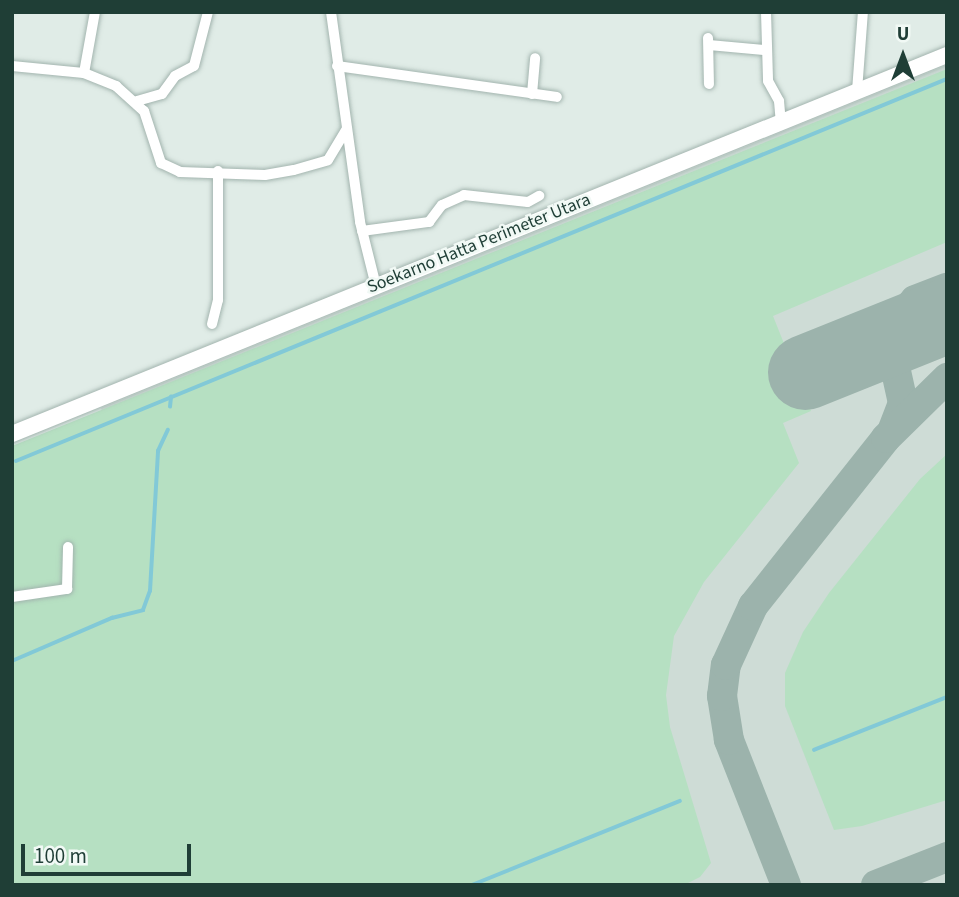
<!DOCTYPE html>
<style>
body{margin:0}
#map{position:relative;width:959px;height:897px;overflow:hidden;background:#e0ece7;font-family:"Source Sans 3",sans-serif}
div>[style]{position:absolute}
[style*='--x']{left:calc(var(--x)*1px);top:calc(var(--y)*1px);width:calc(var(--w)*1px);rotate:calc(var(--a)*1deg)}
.built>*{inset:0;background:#cedcd6}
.green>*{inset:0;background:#b6e0c2}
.stream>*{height:3.5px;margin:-1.75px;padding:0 1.75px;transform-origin:1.75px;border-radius:1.75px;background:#82c9d7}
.taxiway>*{height:30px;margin:-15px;padding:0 15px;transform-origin:15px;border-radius:15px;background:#9cb3ac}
.runway>*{height:75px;margin:-37.5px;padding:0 37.5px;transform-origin:37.5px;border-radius:37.5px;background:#9cb3ac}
.roads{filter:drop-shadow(0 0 2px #a2b4ae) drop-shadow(0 0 2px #a2b4ae)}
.street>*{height:10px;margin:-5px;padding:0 5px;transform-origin:5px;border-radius:5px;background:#fff}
.secondary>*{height:16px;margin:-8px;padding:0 8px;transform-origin:8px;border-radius:8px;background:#fff}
span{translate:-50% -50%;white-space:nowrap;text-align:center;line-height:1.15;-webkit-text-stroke:5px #f1f9f5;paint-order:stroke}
.street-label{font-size:18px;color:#1f3e36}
.frame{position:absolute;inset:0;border:14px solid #1f3e36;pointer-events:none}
.north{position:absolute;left:868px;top:21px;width:70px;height:70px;-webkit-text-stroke:5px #f1f9f5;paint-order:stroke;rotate:0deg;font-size:19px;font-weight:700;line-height:28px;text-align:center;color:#1f3e36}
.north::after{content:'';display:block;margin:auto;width:24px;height:32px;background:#1f3e36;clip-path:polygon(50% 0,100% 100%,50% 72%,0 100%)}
.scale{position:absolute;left:21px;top:844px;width:170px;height:32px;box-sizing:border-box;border:4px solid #1f3e36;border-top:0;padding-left:9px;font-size:21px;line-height:24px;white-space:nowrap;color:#1f3e36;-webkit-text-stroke:5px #f1f9f5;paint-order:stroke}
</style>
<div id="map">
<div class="built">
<div style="clip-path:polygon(947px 65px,947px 885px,12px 885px,131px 499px,101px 408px)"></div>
</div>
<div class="green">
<div style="clip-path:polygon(947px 69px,947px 242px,773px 316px,811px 411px,783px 423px,799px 463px,704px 582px,674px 636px,666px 695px,670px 727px,711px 863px,700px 877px,684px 885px,12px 885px,12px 446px)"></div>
<div style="clip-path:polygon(947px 454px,947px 800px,862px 826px,834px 830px,785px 706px,785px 673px,803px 632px,829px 593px,920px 479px)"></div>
</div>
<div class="stream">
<div style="--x:170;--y:407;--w:10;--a:-84"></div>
<div style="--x:16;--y:461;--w:1006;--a:-22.31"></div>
<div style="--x:12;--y:661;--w:109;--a:-23.3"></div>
<div style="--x:112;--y:618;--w:32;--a:-14"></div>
<div style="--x:143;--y:610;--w:20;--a:-70"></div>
<div style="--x:150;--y:591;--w:140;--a:-86.7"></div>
<div style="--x:158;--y:451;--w:23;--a:-65"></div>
<div style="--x:814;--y:750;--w:143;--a:-21.7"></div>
<div style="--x:472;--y:885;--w:224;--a:-22"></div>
</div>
<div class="taxiway">
<div style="--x:893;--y:429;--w:28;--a:-69"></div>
<div style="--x:903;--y:403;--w:51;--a:-102.4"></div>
<div style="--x:892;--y:353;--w:35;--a:-80"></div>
<div style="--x:898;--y:319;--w:25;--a:-48"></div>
<div style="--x:915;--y:300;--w:34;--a:-21"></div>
<div style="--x:786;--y:885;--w:156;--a:-111.5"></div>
<div style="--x:729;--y:740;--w:45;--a:-99"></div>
<div style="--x:722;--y:696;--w:31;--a:-83"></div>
<div style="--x:726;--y:665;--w:65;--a:-65.4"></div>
<div style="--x:753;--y:606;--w:214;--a:-51.6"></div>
<div style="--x:886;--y:438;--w:86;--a:-44.5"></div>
<div style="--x:876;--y:885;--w:76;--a:-21.5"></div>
</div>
<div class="runway">
<div style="--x:805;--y:372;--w:153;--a:-21.9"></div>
</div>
<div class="roads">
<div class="street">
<div style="--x:331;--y:12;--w:212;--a:82.1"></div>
<div style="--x:360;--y:222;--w:66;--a:76"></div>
<div style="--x:766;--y:12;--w:69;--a:88.3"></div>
<div style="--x:768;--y:81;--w:23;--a:61"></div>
<div style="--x:779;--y:101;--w:21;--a:85"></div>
<div style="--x:708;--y:38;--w:46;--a:88.8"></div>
<div style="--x:709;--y:45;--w:55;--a:5.2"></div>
<div style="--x:12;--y:66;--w:72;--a:5.6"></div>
<div style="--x:84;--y:73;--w:35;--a:22"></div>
<div style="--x:116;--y:86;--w:38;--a:42"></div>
<div style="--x:144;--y:111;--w:55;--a:71.9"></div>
<div style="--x:161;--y:163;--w:21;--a:25"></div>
<div style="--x:180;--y:172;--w:85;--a:2"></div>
<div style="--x:265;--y:175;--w:29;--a:-10"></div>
<div style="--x:294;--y:170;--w:35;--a:-16"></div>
<div style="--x:328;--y:160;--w:35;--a:-59"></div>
<div style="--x:337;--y:66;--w:222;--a:8"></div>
<div style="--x:84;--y:73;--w:62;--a:-79.8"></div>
<div style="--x:857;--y:91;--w:79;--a:-85.7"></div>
<div style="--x:532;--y:94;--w:36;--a:-85"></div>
<div style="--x:137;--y:101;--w:26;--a:-16"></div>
<div style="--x:162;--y:94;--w:22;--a:-54"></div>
<div style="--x:175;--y:76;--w:21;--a:-28"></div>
<div style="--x:194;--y:66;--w:56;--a:-75.5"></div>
<div style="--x:362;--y:231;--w:68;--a:-7.7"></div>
<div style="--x:429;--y:222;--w:21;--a:-53"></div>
<div style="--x:442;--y:205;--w:24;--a:-24"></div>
<div style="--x:464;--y:195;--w:64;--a:6.2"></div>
<div style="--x:528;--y:202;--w:13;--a:-29"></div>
<div style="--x:212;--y:324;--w:25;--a:-76"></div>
<div style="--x:218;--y:300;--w:129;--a:-90"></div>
<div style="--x:12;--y:597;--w:56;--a:-8.3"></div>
<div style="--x:67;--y:589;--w:42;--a:-88.6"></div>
</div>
<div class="secondary">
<div style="--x:12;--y:434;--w:1009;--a:-22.07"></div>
</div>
</div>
<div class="street-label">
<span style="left:479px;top:244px;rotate:-22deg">Soekarno Hatta Perimeter Utara</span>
</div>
<div class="frame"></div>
<div class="north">U</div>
<div class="scale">100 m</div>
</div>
